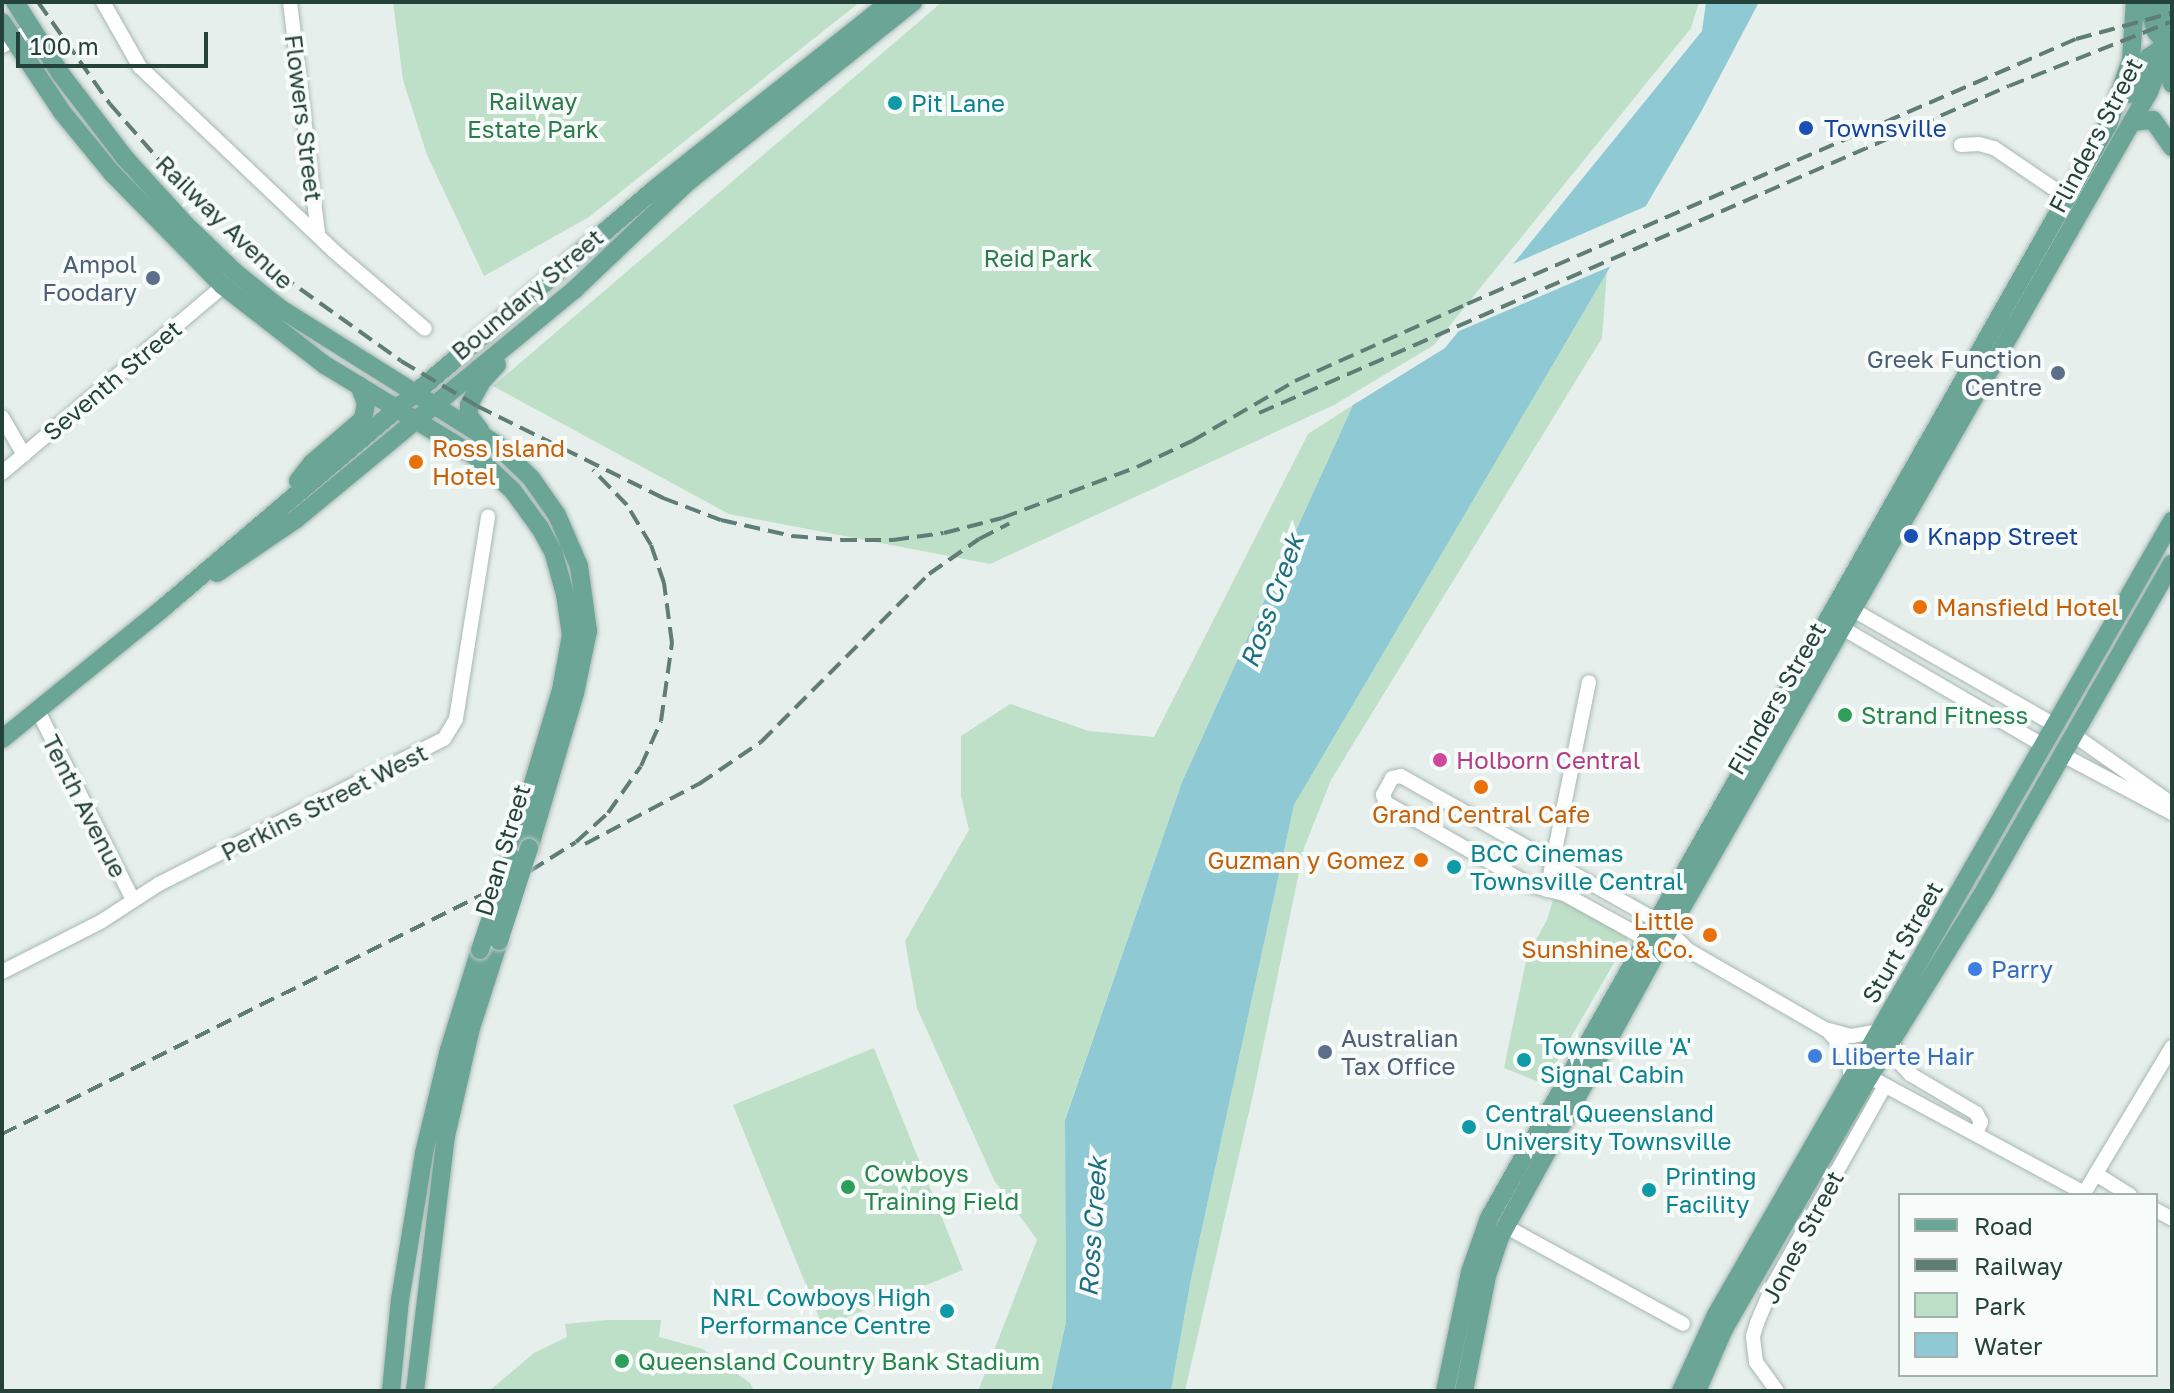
<!DOCTYPE html>
<style>
body{margin:0}
#map{position:relative;width:2174px;height:1393px;overflow:hidden;background:#e6efeb;font-family:"Golos Text",sans-serif}
div>[style]{position:absolute}
[style*='--x']{left:calc(var(--x)*1px);top:calc(var(--y)*1px);width:calc(var(--w)*1px);rotate:calc(var(--a)*1deg)}
.green>*{inset:0;background:#bfe0c8}
.water>*{inset:0;background:#8ec9d4}
.pier>*{inset:0;background:#e6efeb}
.roads{filter:drop-shadow(0 0 2px #a8b8b2) drop-shadow(0 0 2px #a8b8b2)}
.minor>*{height:14px;margin:-7px;padding:0 7px;transform-origin:7px;border-radius:7px;background:#fff}
.major>*{height:18px;margin:-9px;padding:0 9px;transform-origin:9px;border-radius:9px;background:#6aa596}
.rail>*{height:4px;margin-top:-2px;transform-origin:0;background:repeating-linear-gradient(90deg,#5f7d75 0 16px,transparent 0 24px)}
.bridges{filter:drop-shadow(0 0 2px #c2cac8) drop-shadow(0 0 2px #c2cac8)}
.major-bridge>*{height:18px;margin:-9px;padding:0 9px;transform-origin:9px;border-radius:9px;background:#6aa596}
.dots>*{width:22px;height:22px;translate:-50% -50%;box-sizing:border-box;border:4px solid #f7fbf9;border-radius:50%}
span{translate:-50% -50%;white-space:nowrap;text-align:center;line-height:1.15;-webkit-text-stroke:8px #f7fbf9;paint-order:stroke}
.park-label{font-size:24px;color:#2d7a4b}
.culture-label{font-size:24px;color:#0d838f}
.left{translate:0 -50%;text-align:left}
.right{translate:-100% -50%;text-align:right}
.street-label{font-size:24px;color:#24423a}
.transit-label{font-size:24px;color:#164399}
.service-label{font-size:24px;color:#4e5e75}
.food-label{font-size:24px;color:#c56008}
.leisure-label{font-size:24px;color:#27864d}
.hotel-label{font-size:24px;color:#b23c85}
.shop-label{font-size:24px;color:#366cbe}
.water-label{font-size:26px;color:#1c6f80;font-style:italic}
.frame{position:absolute;inset:0;border:4px solid #24423a;pointer-events:none}
.legend{position:absolute;left:1898px;top:1193px;width:260px;height:184px;box-sizing:border-box;background:#f7fbf9;border:2px solid #a3b1ad;margin:0;padding:10px 14px;list-style:none;font-size:24px;color:#24423a}
.legend li{display:flex;align-items:center;gap:16px;height:40px}
.legend b{width:40px;border:2px solid #a3b1ad}
.scale{position:absolute;left:16px;top:32px;width:192px;height:36px;box-sizing:border-box;border:4px solid #24423a;border-top:0;padding-left:10px;font-size:24px;line-height:28px;white-space:nowrap;color:#24423a;-webkit-text-stroke:6px #f7fbf9;paint-order:stroke}
</style>
<div id="map">
<div class="green">
<div style="clip-path:polygon(393px 2px,860px 2px,589px 217px,484px 276px,427px 155px,403px 80px)"></div>
<div style="clip-path:polygon(942px 2px,1699px 2px,1691px 28px,1434px 345px,1334px 405px,990px 564px,729px 514px,493px 386px)"></div>
<div style="clip-path:polygon(1607px 271px,1602px 338px,1331px 780px,1304px 848px,1254px 1090px,1185px 1391px,1171px 1391px,1191px 1279px,1294px 805px)"></div>
<div style="clip-path:polygon(1353px 405px,1182px 782px,1065px 1119px,1066px 1322px,1051px 1391px,978px 1391px,1037px 1240px,994px 1180px,917px 1008px,905px 941px,969px 830px,961px 796px,961px 736px,1010px 704px,1089px 731px,1154px 737px,1308px 434px)"></div>
<div style="clip-path:polygon(1554px 896px,1629px 937px,1544px 1084px,1504px 1068px,1527px 956px,1547px 920px)"></div>
<div style="clip-path:polygon(874px 1048px,963px 1270px,823px 1327px,733px 1105px)"></div>
<div style="clip-path:polygon(607px 1320px,661px 1320px,659px 1337px,703px 1349px,750px 1383px,754px 1391px,489px 1391px,534px 1353px,567px 1337px,565px 1324px)"></div>
</div>
<div class="water">
<div style="clip-path:polygon(1706px 2px,1759px 2px,1701px 112px,1294px 805px,1191px 1279px,1171px 1391px,1051px 1391px,1066px 1322px,1065px 1120px,1182px 782px,1353px 405px,1445px 348px,1702px 31px)"></div>
</div>
<div class="pier">
<div style="clip-path:polygon(1651px 204px,1616px 264px,1452px 334px,1506px 267px)"></div>
</div>
<div class="roads">
<div class="minor">
<div style="--x:103;--y:2;--w:75;--a:60.4"></div>
<div style="--x:140;--y:67;--w:269;--a:43.5"></div>
<div style="--x:335;--y:252;--w:118;--a:40.5"></div>
<div style="--x:290;--y:2;--w:234;--a:83.1"></div>
<div style="--x:2;--y:46;--w:33;--a:-29"></div>
<div style="--x:1961;--y:145;--w:18;--a:-3"></div>
<div style="--x:1979;--y:144;--w:16;--a:15"></div>
<div style="--x:1994;--y:148;--w:87;--a:34.2"></div>
<div style="--x:2;--y:417;--w:44;--a:59.9"></div>
<div style="--x:2;--y:473;--w:289;--a:-40.2"></div>
<div style="--x:1855;--y:611;--w:230;--a:29.7"></div>
<div style="--x:1844;--y:629;--w:232;--a:30.3"></div>
<div style="--x:38;--y:711;--w:212;--a:63.3"></div>
<div style="--x:2074;--y:735;--w:120;--a:35.1"></div>
<div style="--x:2063;--y:755;--w:123;--a:28"></div>
<div style="--x:1547;--y:890;--w:212;--a:-78.6"></div>
<div style="--x:1669;--y:931;--w:27;--a:45"></div>
<div style="--x:1688;--y:950;--w:158;--a:30"></div>
<div style="--x:1825;--y:1029;--w:27;--a:15"></div>
<div style="--x:1851;--y:1036;--w:27;--a:-10"></div>
<div style="--x:1646;--y:939;--w:94;--a:-151.2"></div>
<div style="--x:1564;--y:894;--w:35;--a:-165"></div>
<div style="--x:1530;--y:885;--w:166;--a:-150.3"></div>
<div style="--x:1386;--y:803;--w:9;--a:-111"></div>
<div style="--x:1383;--y:795;--w:19;--a:-62"></div>
<div style="--x:1392;--y:778;--w:9;--a:-13"></div>
<div style="--x:1401;--y:776;--w:293;--a:29.5"></div>
<div style="--x:2;--y:972;--w:112;--a:-27"></div>
<div style="--x:102;--y:921;--w:68;--a:-33"></div>
<div style="--x:159;--y:884;--w:320;--a:-27"></div>
<div style="--x:444;--y:739;--w:23;--a:-59"></div>
<div style="--x:456;--y:719;--w:205;--a:-81"></div>
<div style="--x:1829;--y:1032;--w:25;--a:48"></div>
<div style="--x:1846;--y:1051;--w:25;--a:79"></div>
<div style="--x:1892;--y:1040;--w:24;--a:71"></div>
<div style="--x:1900;--y:1063;--w:15;--a:48"></div>
<div style="--x:1910;--y:1074;--w:77;--a:30.6"></div>
<div style="--x:1976;--y:1113;--w:10;--a:61"></div>
<div style="--x:1981;--y:1122;--w:12;--a:114"></div>
<div style="--x:1877;--y:1081;--w:235;--a:28.4"></div>
<div style="--x:2096;--y:1174;--w:40;--a:32"></div>
<div style="--x:2083;--y:1195;--w:173;--a:-59"></div>
<div style="--x:2156;--y:1210;--w:18;--a:29"></div>
<div style="--x:1505;--y:1226;--w:203;--a:28.8"></div>
<div style="--x:1777;--y:1391;--w:36;--a:-126"></div>
<div style="--x:1756;--y:1362;--w:26;--a:-97"></div>
<div style="--x:1753;--y:1336;--w:14;--a:-73"></div>
<div style="--x:1757;--y:1323;--w:39;--a:-67"></div>
<div style="--x:1772;--y:1287;--w:231;--a:-60.7"></div>
</div>
<div class="major">
<div style="--x:15;--y:2;--w:84;--a:57.6"></div>
<div style="--x:60;--y:73;--w:107;--a:52.6"></div>
<div style="--x:125;--y:158;--w:89;--a:47.7"></div>
<div style="--x:185;--y:224;--w:71;--a:43.9"></div>
<div style="--x:236;--y:273;--w:58;--a:38.7"></div>
<div style="--x:281;--y:309;--w:254;--a:32.1"></div>
<div style="--x:496;--y:444;--w:49;--a:44.2"></div>
<div style="--x:531;--y:478;--w:45;--a:54.9"></div>
<div style="--x:557;--y:515;--w:56;--a:66.7"></div>
<div style="--x:579;--y:566;--w:66;--a:82.1"></div>
<div style="--x:588;--y:631;--w:63;--a:101.8"></div>
<div style="--x:575;--y:693;--w:162;--a:106.5"></div>
<div style="--x:2147;--y:2;--w:31;--a:73"></div>
<div style="--x:2156;--y:32;--w:19;--a:47"></div>
<div style="--x:2;--y:22;--w:108;--a:56.3"></div>
<div style="--x:62;--y:112;--w:79;--a:50.7"></div>
<div style="--x:112;--y:173;--w:158;--a:45.5"></div>
<div style="--x:223;--y:286;--w:129;--a:37.8"></div>
<div style="--x:325;--y:365;--w:179;--a:31.3"></div>
<div style="--x:478;--y:458;--w:48;--a:43.3"></div>
<div style="--x:513;--y:491;--w:46;--a:53.9"></div>
<div style="--x:540;--y:528;--w:26;--a:61"></div>
<div style="--x:553;--y:551;--w:45;--a:74.4"></div>
<div style="--x:565;--y:594;--w:41;--a:81.7"></div>
<div style="--x:571;--y:635;--w:56;--a:100.3"></div>
<div style="--x:561;--y:690;--w:174;--a:106.7"></div>
<div style="--x:2164;--y:56;--w:29;--a:74"></div>
<div style="--x:2130;--y:94;--w:42;--a:-62.8"></div>
<div style="--x:2149;--y:57;--w:24;--a:-35"></div>
<div style="--x:2133;--y:122;--w:20;--a:-6"></div>
<div style="--x:2153;--y:120;--w:33;--a:55"></div>
<div style="--x:480;--y:430;--w:18;--a:-128"></div>
<div style="--x:469;--y:416;--w:11;--a:-90"></div>
<div style="--x:469;--y:405;--w:27;--a:-62"></div>
<div style="--x:482;--y:381;--w:22;--a:-47"></div>
<div style="--x:298;--y:481;--w:23;--a:-52"></div>
<div style="--x:312;--y:463;--w:67;--a:-40.8"></div>
<div style="--x:363;--y:419;--w:16;--a:-79"></div>
<div style="--x:366;--y:403;--w:19;--a:-111"></div>
<div style="--x:217;--y:573;--w:94;--a:-34.2"></div>
<div style="--x:295;--y:520;--w:363;--a:-39.5"></div>
<div style="--x:575;--y:289;--w:157;--a:-43.5"></div>
<div style="--x:689;--y:181;--w:287;--a:-38.6"></div>
<div style="--x:2;--y:739;--w:206;--a:-39.1"></div>
<div style="--x:162;--y:609;--w:649;--a:-40.44"></div>
<div style="--x:656;--y:188;--w:299;--a:-38.5"></div>
<div style="--x:391;--y:1391;--w:91;--a:-84.4"></div>
<div style="--x:400;--y:1300;--w:149;--a:-80.7"></div>
<div style="--x:424;--y:1153;--w:106;--a:-76.4"></div>
<div style="--x:449;--y:1050;--w:105;--a:-72.8"></div>
<div style="--x:415;--y:1391;--w:257;--a:-83.1"></div>
<div style="--x:446;--y:1136;--w:111;--a:-77"></div>
<div style="--x:471;--y:1028;--w:91;--a:-72.2"></div>
<div style="--x:1445;--y:1391;--w:122;--a:-78.1"></div>
<div style="--x:1470;--y:1272;--w:57;--a:-70.6"></div>
<div style="--x:1489;--y:1218;--w:1256;--a:-60.48"></div>
<div style="--x:2108;--y:125;--w:69;--a:-70.5"></div>
<div style="--x:2131;--y:60;--w:58;--a:-86.1"></div>
<div style="--x:1464;--y:1391;--w:117;--a:-78.7"></div>
<div style="--x:1487;--y:1276;--w:41;--a:-71.6"></div>
<div style="--x:1500;--y:1237;--w:334;--a:-61.2"></div>
<div style="--x:1661;--y:944;--w:982;--a:-60.2"></div>
<div style="--x:2149;--y:92;--w:45;--a:-69.1"></div>
<div style="--x:2165;--y:50;--w:48;--a:-88.8"></div>
<div style="--x:1681;--y:1391;--w:84;--a:-65.3"></div>
<div style="--x:1716;--y:1315;--w:916;--a:-60.13"></div>
<div style="--x:1697;--y:1391;--w:68;--a:-66.5"></div>
<div style="--x:1724;--y:1329;--w:291;--a:-60.1"></div>
<div style="--x:1869;--y:1077;--w:222;--a:-58.2"></div>
<div style="--x:1986;--y:888;--w:374;--a:-60.2"></div>
</div>
</div>
<div class="rail">
<div style="--x:38;--y:2;--w:125;--a:54.8"></div>
<div style="--x:110;--y:104;--w:76;--a:48.7"></div>
<div style="--x:160;--y:161;--w:142;--a:44.7"></div>
<div style="--x:261;--y:261;--w:172;--a:35.5"></div>
<div style="--x:401;--y:361;--w:88;--a:30.6"></div>
<div style="--x:477;--y:406;--w:208;--a:26.3"></div>
<div style="--x:663;--y:498;--w:62;--a:20.8"></div>
<div style="--x:721;--y:520;--w:73;--a:12.7"></div>
<div style="--x:792;--y:536;--w:49;--a:4.7"></div>
<div style="--x:841;--y:540;--w:52;--a:0"></div>
<div style="--x:893;--y:540;--w:51;--a:-7.8"></div>
<div style="--x:944;--y:533;--w:60;--a:-14.5"></div>
<div style="--x:1002;--y:518;--w:144;--a:-20.7"></div>
<div style="--x:1137;--y:467;--w:61;--a:-25.3"></div>
<div style="--x:1192;--y:441;--w:119;--a:-30.2"></div>
<div style="--x:1295;--y:381;--w:188;--a:-24.1"></div>
<div style="--x:1467;--y:304;--w:664;--a:-23.52"></div>
<div style="--x:2076;--y:39;--w:99;--a:-15.2"></div>
<div style="--x:1259;--y:413;--w:818;--a:-23.56"></div>
<div style="--x:2009;--y:86;--w:173;--a:-21.7"></div>
<div style="--x:585;--y:844;--w:129;--a:-27.8"></div>
<div style="--x:699;--y:784;--w:75;--a:-34.1"></div>
<div style="--x:761;--y:742;--w:238;--a:-45"></div>
<div style="--x:929;--y:574;--w:61;--a:-35"></div>
<div style="--x:979;--y:539;--w:34;--a:-27"></div>
<div style="--x:2;--y:1134;--w:590;--a:-26.48"></div>
<div style="--x:530;--y:871;--w:54;--a:-32.2"></div>
<div style="--x:576;--y:842;--w:43;--a:-42.2"></div>
<div style="--x:608;--y:813;--w:57;--a:-54.9"></div>
<div style="--x:641;--y:766;--w:49;--a:-66"></div>
<div style="--x:661;--y:721;--w:79;--a:-82"></div>
<div style="--x:672;--y:643;--w:61;--a:-97.6"></div>
<div style="--x:664;--y:583;--w:40;--a:-108.9"></div>
<div style="--x:651;--y:545;--w:47;--a:-121"></div>
<div style="--x:627;--y:505;--w:49;--a:-134.2"></div>
</div>
<div class="bridges">
<div class="major-bridge">
<div style="--x:499;--y:941;--w:98;--a:-72.1"></div>
<div style="--x:480;--y:950;--w:98;--a:-71.6"></div>
</div>
</div>
<div class="dots">
<div style="left:895px;top:103px;background:#0f9aa8"></div>
<div style="left:1806px;top:128px;background:#1a4fb4"></div>
<div style="left:153px;top:278px;background:#5c6f8a"></div>
<div style="left:2058px;top:373px;background:#5c6f8a"></div>
<div style="left:416px;top:462px;background:#e8710a"></div>
<div style="left:1911px;top:536px;background:#1a4fb4"></div>
<div style="left:1920px;top:607px;background:#e8710a"></div>
<div style="left:1845px;top:715px;background:#2e9e5b"></div>
<div style="left:1440px;top:760px;background:#d1479c"></div>
<div style="left:1481px;top:787px;background:#e8710a"></div>
<div style="left:1421px;top:860px;background:#e8710a"></div>
<div style="left:1454px;top:867px;background:#0f9aa8"></div>
<div style="left:1710px;top:935px;background:#e8710a"></div>
<div style="left:1975px;top:969px;background:#3f7fe0"></div>
<div style="left:1325px;top:1052px;background:#5c6f8a"></div>
<div style="left:1815px;top:1056px;background:#3f7fe0"></div>
<div style="left:1524px;top:1060px;background:#0f9aa8"></div>
<div style="left:1469px;top:1127px;background:#0f9aa8"></div>
<div style="left:848px;top:1187px;background:#2e9e5b"></div>
<div style="left:1649px;top:1190px;background:#0f9aa8"></div>
<div style="left:947px;top:1311px;background:#0f9aa8"></div>
<div style="left:622px;top:1361px;background:#2e9e5b"></div>
</div>
<div class="park-label">
<span style="left:533px;top:115px">Railway<br>Estate Park</span>
<span style="left:1038px;top:258px">Reid Park</span>
</div>
<div class="culture-label">
<span class="left" style="left:911px;top:103px">Pit Lane</span>
<span class="left" style="left:1470px;top:867px">BCC Cinemas<br>Townsville Central</span>
<span class="left" style="left:1540px;top:1060px">Townsville 'A'<br>Signal Cabin</span>
<span class="left" style="left:1485px;top:1127px">Central Queensland<br>University Townsville</span>
<span class="left" style="left:1665px;top:1190px">Printing<br>Facility</span>
<span class="right" style="left:931px;top:1311px">NRL Cowboys High<br>Performance Centre</span>
</div>
<div class="street-label">
<span style="left:304px;top:118px;rotate:83deg">Flowers Street</span>
<span style="left:2095px;top:135px;rotate:-62deg">Flinders Street</span>
<span style="left:225px;top:222px;rotate:44deg">Railway Avenue</span>
<span style="left:527px;top:294px;rotate:-40deg">Boundary Street</span>
<span style="left:112px;top:380px;rotate:-40deg">Seventh Street</span>
<span style="left:1776px;top:698px;rotate:-60deg">Flinders Street</span>
<span style="left:324px;top:802px;rotate:-27deg">Perkins Street West</span>
<span style="left:85px;top:806px;rotate:63deg">Tenth Avenue</span>
<span style="left:502px;top:850px;rotate:-73deg">Dean Street</span>
<span style="left:1902px;top:942px;rotate:-60deg">Sturt Street</span>
<span style="left:1802px;top:1237px;rotate:-62deg">Jones Street</span>
</div>
<div class="transit-label">
<span class="left" style="left:1824px;top:128px">Townsville</span>
<span class="left" style="left:1927px;top:536px">Knapp Street</span>
</div>
<div class="service-label">
<span class="right" style="left:137px;top:278px">Ampol<br>Foodary</span>
<span class="right" style="left:2042px;top:373px">Greek Function<br>Centre</span>
<span class="left" style="left:1341px;top:1052px">Australian<br>Tax Office</span>
</div>
<div class="food-label">
<span class="left" style="left:432px;top:462px">Ross Island<br>Hotel</span>
<span class="left" style="left:1936px;top:607px">Mansfield Hotel</span>
<span style="left:1481px;top:814px">Grand Central Cafe</span>
<span class="right" style="left:1405px;top:860px">Guzman y Gomez</span>
<span class="right" style="left:1694px;top:935px">Little<br>Sunshine &amp; Co.</span>
</div>
<div class="leisure-label">
<span class="left" style="left:1861px;top:715px">Strand Fitness</span>
<span class="left" style="left:864px;top:1187px">Cowboys<br>Training Field</span>
<span class="left" style="left:638px;top:1361px">Queensland Country Bank Stadium</span>
</div>
<div class="hotel-label">
<span class="left" style="left:1456px;top:760px">Holborn Central</span>
</div>
<div class="shop-label">
<span class="left" style="left:1991px;top:969px">Parry</span>
<span class="left" style="left:1831px;top:1056px">Lliberte Hair</span>
</div>
<div class="water-label">
<span style="left:1272px;top:601px;rotate:-70deg">Ross Creek</span>
<span style="left:1093px;top:1227px;rotate:-86deg">Ross Creek</span>
</div>
<div class="frame"></div>
<ul class="legend">
<li><b style="height:10px;background:#6aa596"></b>Road</li>
<li><b style="height:10px;background:#5f7d75"></b>Railway</li>
<li><b style="height:22px;background:#bfe0c8"></b>Park</li>
<li><b style="height:22px;background:#8ec9d4"></b>Water</li>
</ul>
<div class="scale">100 m</div>
</div>
